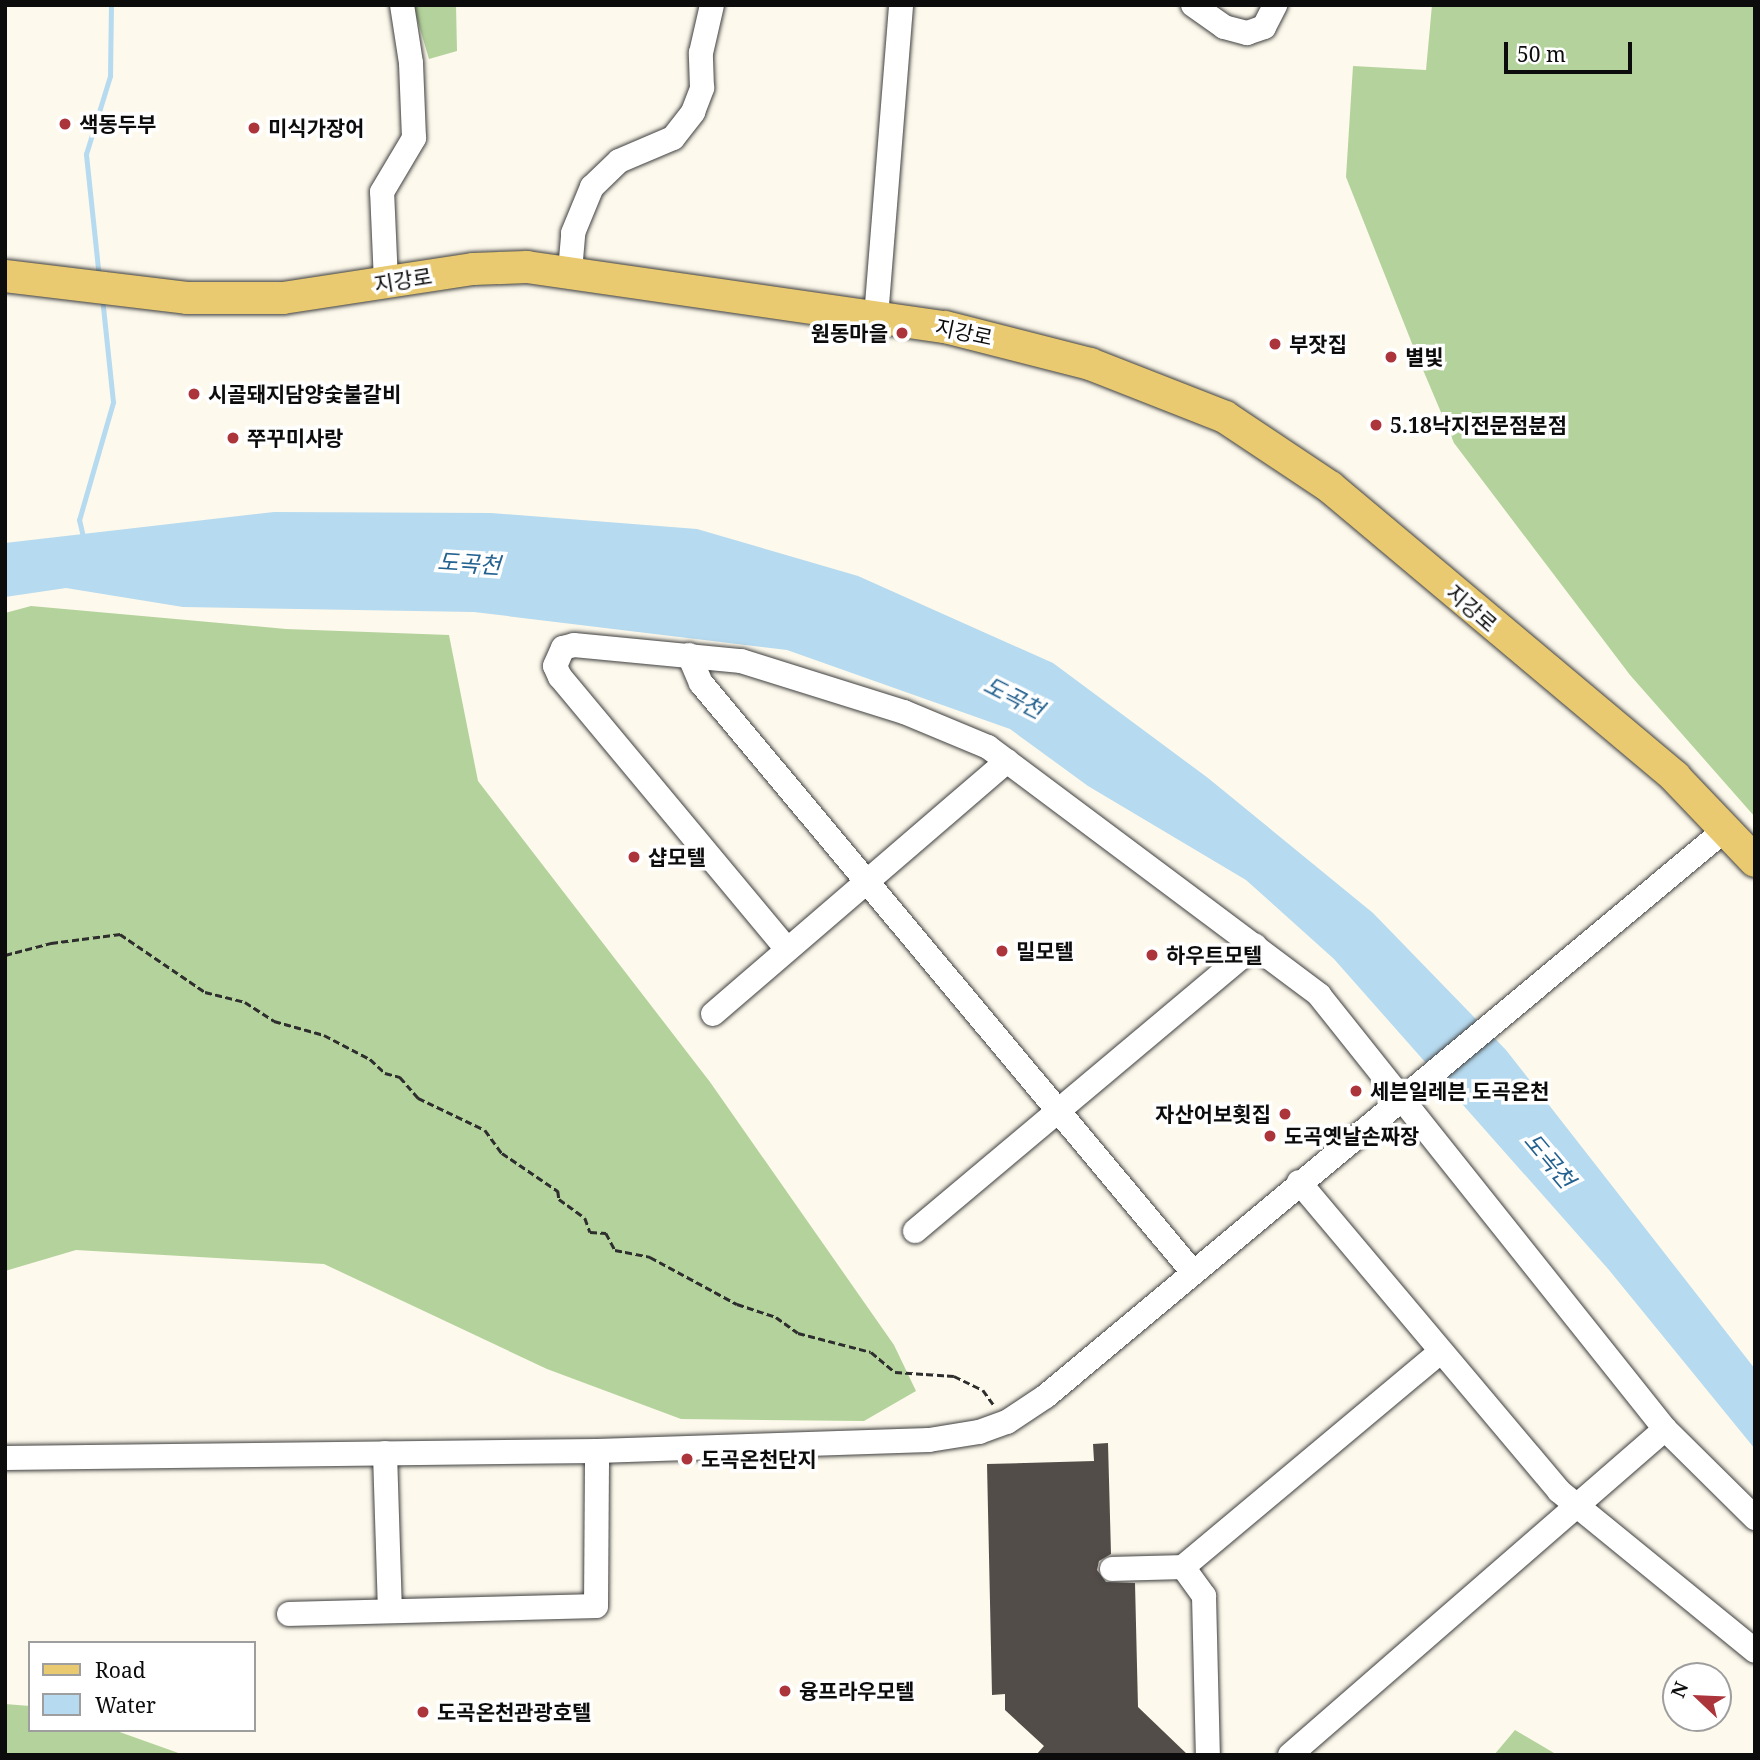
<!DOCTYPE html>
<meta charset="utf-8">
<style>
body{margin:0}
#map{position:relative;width:1760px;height:1760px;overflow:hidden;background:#fdf9ec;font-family:"Noto Serif","Noto Sans KR",serif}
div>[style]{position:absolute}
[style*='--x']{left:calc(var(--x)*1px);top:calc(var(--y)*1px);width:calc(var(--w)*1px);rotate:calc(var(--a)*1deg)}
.forest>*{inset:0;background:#b4d29b}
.water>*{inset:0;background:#b6daef}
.stream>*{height:5px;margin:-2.5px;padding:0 2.5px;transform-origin:2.5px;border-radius:2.5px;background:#b6daef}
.building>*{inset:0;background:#534d49}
.path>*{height:2.5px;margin-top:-1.25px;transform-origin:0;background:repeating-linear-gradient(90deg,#2e2e2e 0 7px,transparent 0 10.5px)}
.roads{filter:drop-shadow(0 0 2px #3f3f3f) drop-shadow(0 0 2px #3f3f3f)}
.minor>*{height:24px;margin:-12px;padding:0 12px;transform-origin:12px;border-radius:12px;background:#fff}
.major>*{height:32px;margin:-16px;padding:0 16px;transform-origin:16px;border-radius:16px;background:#e9ca70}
.dots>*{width:19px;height:19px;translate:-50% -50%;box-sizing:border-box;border:4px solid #fff;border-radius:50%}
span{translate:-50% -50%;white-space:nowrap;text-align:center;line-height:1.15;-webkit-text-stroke:7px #fff;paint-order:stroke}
.poi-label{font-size:21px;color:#0c0c0c;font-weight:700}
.left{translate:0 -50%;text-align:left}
.right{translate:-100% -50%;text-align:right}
.street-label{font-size:21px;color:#0c0c0c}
.water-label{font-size:23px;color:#23618f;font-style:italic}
.frame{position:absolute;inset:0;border:7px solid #0c0c0c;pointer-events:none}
.legend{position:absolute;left:28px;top:1641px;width:228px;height:91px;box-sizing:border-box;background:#fff;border:2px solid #9e9e9e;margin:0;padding:9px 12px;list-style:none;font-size:21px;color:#0c0c0c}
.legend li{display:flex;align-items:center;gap:14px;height:35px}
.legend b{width:35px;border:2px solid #9e9e9e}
.north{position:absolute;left:1662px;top:1662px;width:70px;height:70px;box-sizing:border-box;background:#fff;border:2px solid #9e9e9e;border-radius:50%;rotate:293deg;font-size:19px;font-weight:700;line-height:28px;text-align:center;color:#0c0c0c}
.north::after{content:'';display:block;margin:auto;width:24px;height:32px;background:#ac343b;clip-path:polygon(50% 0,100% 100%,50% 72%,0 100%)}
.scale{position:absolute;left:1504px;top:42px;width:128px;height:32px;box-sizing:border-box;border:4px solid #0c0c0c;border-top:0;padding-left:9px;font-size:21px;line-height:24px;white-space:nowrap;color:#0c0c0c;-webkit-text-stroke:5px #fff;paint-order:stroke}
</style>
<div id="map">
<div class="forest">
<div style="clip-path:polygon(413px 5px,456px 5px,457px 51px,429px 59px)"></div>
<div style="clip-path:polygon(1432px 5px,1755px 5px,1755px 817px,1630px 675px,1454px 443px,1415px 351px,1346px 177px,1353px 66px,1426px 70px)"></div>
<div style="clip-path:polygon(31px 606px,286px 629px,449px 635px,478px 781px,710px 1082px,894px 1345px,916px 1391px,864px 1421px,681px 1419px,547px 1369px,324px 1264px,76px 1250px,5px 1271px,5px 613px)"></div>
<div style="clip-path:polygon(5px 1704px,30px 1706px,30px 1730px,114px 1730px,184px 1755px,5px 1755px)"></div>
<div style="clip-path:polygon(1515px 1730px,1554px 1753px,1555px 1755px,1494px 1755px)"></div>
</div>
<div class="water">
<div style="clip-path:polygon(274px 512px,491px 513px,697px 529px,858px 576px,1053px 663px,1208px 778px,1373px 913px,1506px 1050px,1755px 1369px,1755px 1449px,1609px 1270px,1334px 959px,1246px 880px,1088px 786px,1010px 729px,787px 650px,474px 612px,183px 607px,66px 588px,5px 597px,5px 543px)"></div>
</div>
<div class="stream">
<div style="--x:99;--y:278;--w:125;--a:-96"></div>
<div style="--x:86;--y:154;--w:82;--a:-72.9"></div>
<div style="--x:110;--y:76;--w:71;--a:-89.2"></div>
<div style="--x:84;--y:541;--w:22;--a:-103"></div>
<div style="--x:79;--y:520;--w:123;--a:-73.9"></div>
<div style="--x:113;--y:402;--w:105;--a:-96"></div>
</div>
<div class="building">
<div style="clip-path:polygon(1108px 1443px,1111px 1554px,1099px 1561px,1097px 1570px,1106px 1582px,1135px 1583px,1138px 1707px,1188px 1755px,1036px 1755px,1044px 1746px,1005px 1710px,1005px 1694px,992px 1695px,987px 1464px,1094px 1461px,1093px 1444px)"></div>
</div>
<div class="path">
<div style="--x:5;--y:955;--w:48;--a:-14.6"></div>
<div style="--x:51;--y:943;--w:70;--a:-7.4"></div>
<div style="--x:120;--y:934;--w:103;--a:34.3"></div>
<div style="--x:205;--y:992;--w:41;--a:14"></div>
<div style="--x:245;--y:1002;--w:35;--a:33"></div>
<div style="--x:274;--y:1021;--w:52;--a:15.6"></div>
<div style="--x:324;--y:1035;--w:52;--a:27.6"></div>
<div style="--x:370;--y:1059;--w:21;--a:43"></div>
<div style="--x:385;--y:1073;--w:16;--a:15"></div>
<div style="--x:400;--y:1077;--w:28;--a:49"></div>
<div style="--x:418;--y:1098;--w:74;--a:25.5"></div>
<div style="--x:485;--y:1130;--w:29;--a:54"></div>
<div style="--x:502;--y:1153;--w:68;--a:34.2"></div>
<div style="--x:558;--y:1191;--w:8;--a:83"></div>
<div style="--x:559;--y:1199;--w:32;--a:36"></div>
<div style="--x:585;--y:1218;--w:15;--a:70"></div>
<div style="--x:590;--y:1232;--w:16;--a:4"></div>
<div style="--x:606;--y:1233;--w:19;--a:62"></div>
<div style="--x:615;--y:1250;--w:36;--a:11"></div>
<div style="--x:650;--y:1257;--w:99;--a:28.4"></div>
<div style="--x:737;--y:1304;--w:41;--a:18.4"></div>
<div style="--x:776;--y:1317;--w:27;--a:36"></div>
<div style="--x:798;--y:1333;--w:75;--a:14.6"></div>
<div style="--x:871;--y:1352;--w:31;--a:40"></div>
<div style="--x:895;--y:1372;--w:59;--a:3.9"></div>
<div style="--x:954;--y:1376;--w:32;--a:26"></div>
<div style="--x:983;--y:1390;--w:19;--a:54"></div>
</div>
<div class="roads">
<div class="minor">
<div style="--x:1193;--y:5;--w:38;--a:35"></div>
<div style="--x:1224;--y:27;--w:24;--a:15"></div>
<div style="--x:1247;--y:33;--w:18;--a:-19"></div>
<div style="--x:1264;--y:27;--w:25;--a:-63"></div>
<div style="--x:570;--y:271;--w:38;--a:-85"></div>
<div style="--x:573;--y:233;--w:50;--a:-67.6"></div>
<div style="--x:592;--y:187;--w:37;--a:-44"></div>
<div style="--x:619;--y:161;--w:59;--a:-23.1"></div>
<div style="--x:673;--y:138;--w:33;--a:-52"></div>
<div style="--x:693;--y:112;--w:26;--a:-69"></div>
<div style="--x:702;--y:88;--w:35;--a:-92"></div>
<div style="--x:701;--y:53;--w:49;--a:-77.1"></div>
<div style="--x:386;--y:282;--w:90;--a:-92.5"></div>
<div style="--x:382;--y:192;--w:63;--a:-59.3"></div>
<div style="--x:414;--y:138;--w:75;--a:-92.3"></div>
<div style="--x:411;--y:63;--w:59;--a:-98.8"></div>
<div style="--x:876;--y:317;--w:313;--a:-85.4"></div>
<div style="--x:689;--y:655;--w:30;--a:67"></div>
<div style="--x:701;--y:683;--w:766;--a:50.14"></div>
<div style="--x:786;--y:948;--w:353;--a:-129.8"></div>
<div style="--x:560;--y:677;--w:12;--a:-114"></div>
<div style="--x:555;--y:666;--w:20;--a:-66"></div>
<div style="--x:563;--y:648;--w:11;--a:-15"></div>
<div style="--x:574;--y:645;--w:168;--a:5.5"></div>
<div style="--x:741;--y:661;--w:171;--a:17.4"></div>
<div style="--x:904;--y:712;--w:91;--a:22.6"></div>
<div style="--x:988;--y:747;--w:414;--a:36.8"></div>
<div style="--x:1319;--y:995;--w:555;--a:51.44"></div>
<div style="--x:1665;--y:1429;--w:127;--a:44.7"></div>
<div style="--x:713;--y:1014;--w:388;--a:-40.7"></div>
<div style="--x:1299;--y:1182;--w:404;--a:49.9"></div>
<div style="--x:1559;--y:1491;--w:253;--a:39.2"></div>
<div style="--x:915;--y:1231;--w:444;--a:-40"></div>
<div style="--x:385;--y:1453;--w:158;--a:88.2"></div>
<div style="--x:5;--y:1458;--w:592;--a:-0.68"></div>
<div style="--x:597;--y:1451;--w:332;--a:-1.9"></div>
<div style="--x:929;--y:1440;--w:51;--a:-9.1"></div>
<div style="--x:979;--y:1432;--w:30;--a:-20"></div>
<div style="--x:1007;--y:1422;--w:47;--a:-33.7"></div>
<div style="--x:1046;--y:1396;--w:887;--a:-39.83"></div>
<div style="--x:1183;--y:1567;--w:36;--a:54"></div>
<div style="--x:1204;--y:1596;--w:159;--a:88.6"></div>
<div style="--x:1112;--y:1569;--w:71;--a:-1.6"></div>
<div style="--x:1183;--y:1567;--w:336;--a:-39.9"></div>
<div style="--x:289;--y:1614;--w:307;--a:-1.5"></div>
<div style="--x:596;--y:1606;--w:155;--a:-89.6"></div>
<div style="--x:1290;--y:1755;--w:497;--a:-41"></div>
</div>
<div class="major">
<div style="--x:5;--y:276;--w:183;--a:6.9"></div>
<div style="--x:187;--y:298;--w:96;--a:0"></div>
<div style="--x:283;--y:298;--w:192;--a:-8.7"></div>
<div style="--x:473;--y:269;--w:54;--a:-2.1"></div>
<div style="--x:527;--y:267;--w:422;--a:8.2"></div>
<div style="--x:945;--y:327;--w:150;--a:14.3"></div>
<div style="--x:1090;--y:364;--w:145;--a:21.4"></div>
<div style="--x:1225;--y:417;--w:126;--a:33.7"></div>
<div style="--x:1330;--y:487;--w:451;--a:40"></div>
<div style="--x:1675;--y:777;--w:116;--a:46.4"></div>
</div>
</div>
<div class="dots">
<div style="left:65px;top:124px;background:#ac343b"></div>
<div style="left:254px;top:128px;background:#ac343b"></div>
<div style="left:902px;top:333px;background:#ac343b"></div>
<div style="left:1275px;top:344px;background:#ac343b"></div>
<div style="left:1391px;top:357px;background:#ac343b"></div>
<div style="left:194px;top:394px;background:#ac343b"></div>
<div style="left:1376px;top:425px;background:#ac343b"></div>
<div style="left:233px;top:438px;background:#ac343b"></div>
<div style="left:634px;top:857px;background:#ac343b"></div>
<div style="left:1002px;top:951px;background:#ac343b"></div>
<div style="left:1152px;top:955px;background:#ac343b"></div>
<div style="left:1356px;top:1091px;background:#ac343b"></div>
<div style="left:1285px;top:1114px;background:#ac343b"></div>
<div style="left:1270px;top:1136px;background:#ac343b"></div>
<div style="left:687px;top:1459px;background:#ac343b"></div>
<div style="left:785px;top:1691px;background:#ac343b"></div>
<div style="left:423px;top:1712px;background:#ac343b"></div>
</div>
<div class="poi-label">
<span class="left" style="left:79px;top:124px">색동두부</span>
<span class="left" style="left:268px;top:128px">미식가장어</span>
<span class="right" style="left:888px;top:333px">원동마을</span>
<span class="left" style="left:1289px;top:344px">부잣집</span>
<span class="left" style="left:1405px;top:357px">별빛</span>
<span class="left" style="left:208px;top:394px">시골돼지담양숯불갈비</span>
<span class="left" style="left:1390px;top:425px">5.18낙지전문점분점</span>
<span class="left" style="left:247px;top:438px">쭈꾸미사랑</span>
<span class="left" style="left:648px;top:857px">샵모텔</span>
<span class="left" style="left:1016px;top:951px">밀모텔</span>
<span class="left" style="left:1166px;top:955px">하우트모텔</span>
<span class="left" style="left:1370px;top:1091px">세븐일레븐 도곡온천</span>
<span class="right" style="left:1271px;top:1114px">자산어보횟집</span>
<span class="left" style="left:1284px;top:1136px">도곡옛날손짜장</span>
<span class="left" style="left:701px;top:1459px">도곡온천단지</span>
<span class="left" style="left:799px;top:1691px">융프라우모텔</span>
<span class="left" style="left:437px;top:1712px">도곡온천관광호텔</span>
</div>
<div class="street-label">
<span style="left:403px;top:280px;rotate:-9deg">지강로</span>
<span style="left:964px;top:332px;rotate:12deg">지강로</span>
<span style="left:1472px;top:608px;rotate:41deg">지강로</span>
</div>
<div class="water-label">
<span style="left:469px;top:563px;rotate:4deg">도곡천</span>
<span style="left:1014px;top:697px;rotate:27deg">도곡천</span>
<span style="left:1550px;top:1160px;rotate:50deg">도곡천</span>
</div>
<div class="frame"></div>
<ul class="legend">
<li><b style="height:9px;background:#e9ca70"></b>Road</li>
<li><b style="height:19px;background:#b6daef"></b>Water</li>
</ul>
<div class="north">N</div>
<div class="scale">50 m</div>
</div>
